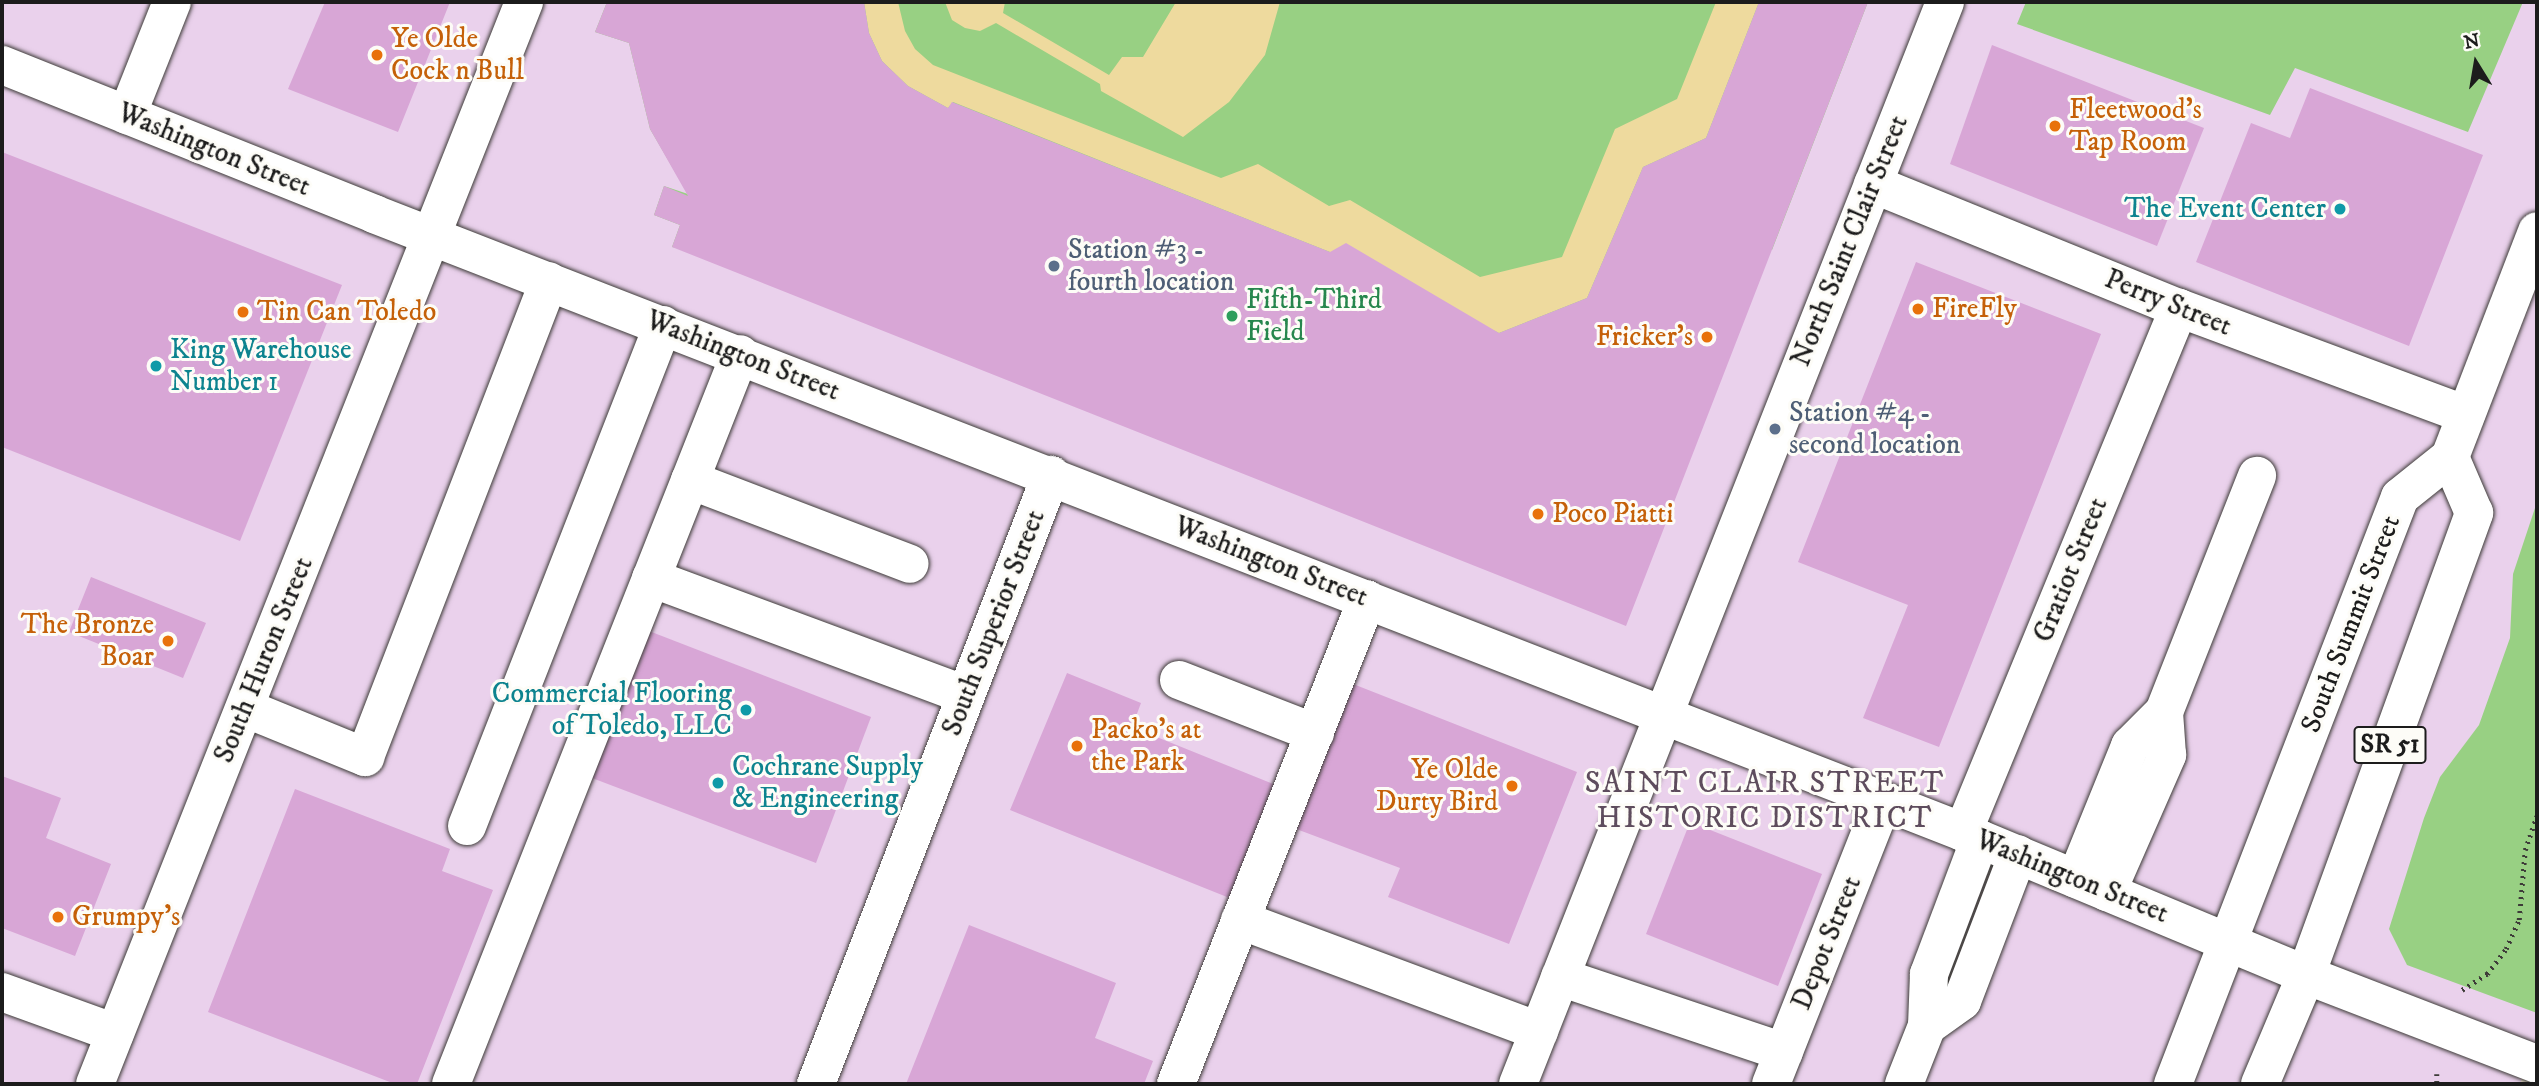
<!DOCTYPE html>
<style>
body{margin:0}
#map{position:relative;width:2539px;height:1086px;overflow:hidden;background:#f5ebd6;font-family:"IM FELL DW Pica",serif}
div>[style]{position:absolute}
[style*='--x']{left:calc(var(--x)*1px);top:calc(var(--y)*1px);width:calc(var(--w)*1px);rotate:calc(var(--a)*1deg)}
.built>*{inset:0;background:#ead1ec}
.green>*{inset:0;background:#98d083}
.sand>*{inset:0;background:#eeda9e}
.building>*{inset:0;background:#d8a6d6}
.path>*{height:4.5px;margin-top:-2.25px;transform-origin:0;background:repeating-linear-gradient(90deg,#3d3b38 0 2px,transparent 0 7px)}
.roads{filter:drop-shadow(0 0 2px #3d3b38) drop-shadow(0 0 2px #3d3b38)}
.minor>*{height:38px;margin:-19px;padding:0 19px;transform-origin:19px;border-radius:19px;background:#fff}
.major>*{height:38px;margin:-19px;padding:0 19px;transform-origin:19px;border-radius:19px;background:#fff}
.dots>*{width:19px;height:19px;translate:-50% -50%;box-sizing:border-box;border:4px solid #fdfcf7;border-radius:50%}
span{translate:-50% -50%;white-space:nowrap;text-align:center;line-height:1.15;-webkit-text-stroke:6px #fdfcf7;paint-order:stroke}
.shield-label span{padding:2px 5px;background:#fdfcf7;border:2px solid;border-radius:5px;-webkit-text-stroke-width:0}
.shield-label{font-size:26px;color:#1c1c1c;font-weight:700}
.food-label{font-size:28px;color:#c56008}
.left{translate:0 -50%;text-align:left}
.right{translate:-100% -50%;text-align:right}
.street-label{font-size:28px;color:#1c1c1c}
.culture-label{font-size:28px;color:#0d838f}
.service-label{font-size:28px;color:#4e5e75}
.leisure-label{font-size:28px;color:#27864d}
.neighbourhood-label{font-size:30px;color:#5e4c5d;letter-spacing:2px}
.frame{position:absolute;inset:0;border:4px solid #1c1c1c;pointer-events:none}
.north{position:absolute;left:2441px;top:28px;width:70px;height:70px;-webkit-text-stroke:5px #fdfcf7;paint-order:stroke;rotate:349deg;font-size:19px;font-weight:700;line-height:28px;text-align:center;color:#1c1c1c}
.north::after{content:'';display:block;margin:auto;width:24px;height:32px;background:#1c1c1c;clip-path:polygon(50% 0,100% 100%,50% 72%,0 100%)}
</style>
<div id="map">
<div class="built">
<div style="clip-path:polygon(2px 2px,2537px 2px,2537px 1038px,2520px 1084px,2px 1084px)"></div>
</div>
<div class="green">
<div style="clip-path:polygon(607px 2px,1868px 2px,1772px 250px,1662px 208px,1582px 407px,672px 247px,680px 225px,654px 215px,664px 186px,688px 194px,650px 129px,629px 43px,595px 32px)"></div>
<div style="clip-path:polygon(2026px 2px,2523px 2px,2468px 132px,2295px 68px,2270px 115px,2017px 24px)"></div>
<div style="clip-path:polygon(2537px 502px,2537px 1013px,2407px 965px,2389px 929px,2424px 818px,2440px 777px,2479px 725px,2510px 638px,2513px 574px)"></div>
</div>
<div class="sand">
<div style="clip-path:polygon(864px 2px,898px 2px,905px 31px,915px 49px,933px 65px,1221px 178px,1258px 164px,1329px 206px,1350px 200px,1480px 277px,1562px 257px,1615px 129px,1677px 99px,1716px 2px,1759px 2px,1706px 138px,1643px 167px,1587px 298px,1499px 333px,1330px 252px,953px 102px,948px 108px,908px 86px,882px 61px,869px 33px)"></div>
<div style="clip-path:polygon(945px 2px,1005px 2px,1003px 13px,1109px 75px,1122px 57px,1143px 57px,1176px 2px,1280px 2px,1265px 55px,1229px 102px,1183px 137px,1101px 91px,1100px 84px,996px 23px,980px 31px,965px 28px,952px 20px)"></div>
</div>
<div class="building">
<div style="clip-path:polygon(325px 2px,450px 2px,398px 132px,288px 89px)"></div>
<div style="clip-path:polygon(607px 2px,864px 2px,869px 33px,882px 61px,908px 86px,948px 108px,952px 102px,1330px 252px,1346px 243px,1499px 333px,1587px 298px,1643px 167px,1706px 138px,1759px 2px,1868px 2px,1626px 626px,672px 247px,680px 225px,654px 215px,664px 186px,688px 196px,650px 129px,629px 43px,595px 32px)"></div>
<div style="clip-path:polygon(1992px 45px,2204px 128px,2157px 246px,1950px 164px)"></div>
<div style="clip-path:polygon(2310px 88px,2483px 155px,2409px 346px,2196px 262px,2251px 123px,2290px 138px)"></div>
<div style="clip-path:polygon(2px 152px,342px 285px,240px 541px,2px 447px)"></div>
<div style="clip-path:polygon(1916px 262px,2101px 334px,1939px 747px,1863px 718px,1908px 605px,1798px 562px)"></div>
<div style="clip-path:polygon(91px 577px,206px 623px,183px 678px,69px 632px)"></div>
<div style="clip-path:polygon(649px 631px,871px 717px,816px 863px,592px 778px)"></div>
<div style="clip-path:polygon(1067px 673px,1141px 703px,1132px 727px,1278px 786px,1232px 899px,1010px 810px)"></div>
<div style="clip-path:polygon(1348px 682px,1577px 772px,1509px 944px,1388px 897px,1400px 868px,1291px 827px)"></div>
<div style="clip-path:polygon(2px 776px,61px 798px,46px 838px,111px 864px,75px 956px,2px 928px)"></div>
<div style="clip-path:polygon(295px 789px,450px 849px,442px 871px,493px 890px,417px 1084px,395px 1084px,208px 1012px)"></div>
<div style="clip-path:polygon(1690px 822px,1822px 874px,1778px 986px,1646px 934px)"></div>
<div style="clip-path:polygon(969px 925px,1116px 983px,1095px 1038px,1153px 1061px,1144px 1084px,906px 1084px)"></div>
</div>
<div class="path">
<div style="--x:2462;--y:990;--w:30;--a:-33"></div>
<div style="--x:2487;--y:974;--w:31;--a:-53"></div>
<div style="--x:2506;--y:949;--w:32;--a:-66"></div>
<div style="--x:2519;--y:920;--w:70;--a:-85.1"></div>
<div style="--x:2525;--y:850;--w:36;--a:-71"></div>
<div style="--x:2437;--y:1074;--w:10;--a:90"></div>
</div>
<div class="roads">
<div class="minor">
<div style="--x:2;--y:65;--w:401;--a:21.8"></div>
<div style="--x:374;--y:214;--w:1705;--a:21.25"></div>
<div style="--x:1963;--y:832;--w:372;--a:22.6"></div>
<div style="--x:2306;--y:975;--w:248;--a:21.1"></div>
<div style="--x:127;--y:115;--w:122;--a:-68.3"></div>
<div style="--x:1873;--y:184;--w:330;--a:22.1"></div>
<div style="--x:2179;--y:308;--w:306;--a:20.4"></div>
<div style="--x:690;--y:480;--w:235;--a:20.9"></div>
<div style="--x:651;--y:578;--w:336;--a:20.4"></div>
<div style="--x:1179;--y:680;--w:146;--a:21.3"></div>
<div style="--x:245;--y:708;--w:130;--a:22.2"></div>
<div style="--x:365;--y:757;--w:510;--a:-68.87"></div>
<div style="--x:467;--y:826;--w:538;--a:-68.63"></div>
<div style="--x:1963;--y:832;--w:567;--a:-67.6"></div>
<div style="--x:2076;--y:879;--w:144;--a:-67.9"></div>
<div style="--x:2130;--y:746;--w:48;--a:-45"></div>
<div style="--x:2164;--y:712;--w:254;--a:-68.5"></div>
<div style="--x:2107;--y:892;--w:150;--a:-66.3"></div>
<div style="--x:2167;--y:755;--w:43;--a:-94"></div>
<div style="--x:1240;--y:920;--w:319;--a:20.4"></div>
<div style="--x:1560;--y:977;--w:236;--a:18.5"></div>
<div style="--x:2;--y:992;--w:120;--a:19.9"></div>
<div style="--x:1927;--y:1026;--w:43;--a:-35.5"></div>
<div style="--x:1962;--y:1001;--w:157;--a:-69.1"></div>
<div style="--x:95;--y:1084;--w:1164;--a:-68.37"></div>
<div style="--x:451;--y:1084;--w:785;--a:-68.4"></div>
<div style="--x:816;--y:1084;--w:653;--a:-68.9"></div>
<div style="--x:1176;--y:1084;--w:521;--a:-68.5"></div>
<div style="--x:1518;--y:1084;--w:1163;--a:-68.46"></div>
<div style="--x:1771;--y:1084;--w:304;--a:-68.4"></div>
<div style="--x:1904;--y:1084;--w:62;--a:-68.4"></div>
<div style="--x:1927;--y:1026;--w:52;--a:-87.8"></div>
<div style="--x:1929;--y:974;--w:144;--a:-69.3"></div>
</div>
<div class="major">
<div style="--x:2450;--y:457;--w:242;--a:-68.9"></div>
<div style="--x:2173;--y:1084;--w:629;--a:-68.86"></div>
<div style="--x:2400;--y:497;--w:64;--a:-38.7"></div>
<div style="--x:2260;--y:1084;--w:118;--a:-67.1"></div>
<div style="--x:2306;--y:975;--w:492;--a:-70"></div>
<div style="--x:2474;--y:513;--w:61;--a:-113.2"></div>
</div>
</div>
<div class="dots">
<div style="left:377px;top:55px;background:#e8710a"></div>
<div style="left:2055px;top:126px;background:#e8710a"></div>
<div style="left:2340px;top:209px;background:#0f9aa8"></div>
<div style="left:1054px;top:266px;background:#5c6f8a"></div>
<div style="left:1918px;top:309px;background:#e8710a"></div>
<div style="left:243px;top:312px;background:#e8710a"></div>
<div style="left:1232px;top:316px;background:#2e9e5b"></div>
<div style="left:1707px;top:337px;background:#e8710a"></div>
<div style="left:156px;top:366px;background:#0f9aa8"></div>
<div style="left:1775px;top:429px;background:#5c6f8a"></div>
<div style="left:1538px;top:514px;background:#e8710a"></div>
<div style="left:168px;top:641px;background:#e8710a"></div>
<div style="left:746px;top:710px;background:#0f9aa8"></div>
<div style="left:1077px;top:746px;background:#e8710a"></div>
<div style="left:718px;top:783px;background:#0f9aa8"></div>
<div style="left:1512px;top:786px;background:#e8710a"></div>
<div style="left:58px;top:917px;background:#e8710a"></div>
</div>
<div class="shield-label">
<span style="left:2390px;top:745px">SR 51</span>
</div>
<div class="food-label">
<span class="left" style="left:391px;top:55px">Ye Olde<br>Cock n Bull</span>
<span class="left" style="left:2069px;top:126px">Fleetwood's<br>Tap Room</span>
<span class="left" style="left:1932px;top:309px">FireFly</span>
<span class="left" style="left:257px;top:312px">Tin Can Toledo</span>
<span class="right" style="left:1693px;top:337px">Fricker's</span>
<span class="left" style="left:1552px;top:514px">Poco Piatti</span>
<span class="right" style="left:154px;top:641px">The Bronze<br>Boar</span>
<span class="left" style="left:1091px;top:746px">Packo's at<br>the Park</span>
<span class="right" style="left:1498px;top:786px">Ye Olde<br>Durty Bird</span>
<span class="left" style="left:72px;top:917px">Grumpy's</span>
</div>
<div class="street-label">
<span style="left:214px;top:150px;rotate:22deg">Washington Street</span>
<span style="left:1850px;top:241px;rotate:-68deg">North Saint Clair Street</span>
<span style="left:2168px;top:303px;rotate:22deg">Perry Street</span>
<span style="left:743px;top:356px;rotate:21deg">Washington Street</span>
<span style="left:1271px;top:562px;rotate:21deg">Washington Street</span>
<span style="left:2071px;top:570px;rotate:-68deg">Gratiot Street</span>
<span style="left:994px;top:623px;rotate:-69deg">South Superior Street</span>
<span style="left:2351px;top:624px;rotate:-69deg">South Summit Street</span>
<span style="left:264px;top:660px;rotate:-68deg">South Huron Street</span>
<span style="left:2072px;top:877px;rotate:22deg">Washington Street</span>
<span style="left:1827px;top:943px;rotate:-68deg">Depot Street</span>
</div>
<div class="culture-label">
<span class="right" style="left:2326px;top:209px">The Event Center</span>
<span class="left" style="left:170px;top:366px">King Warehouse<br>Number 1</span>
<span class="right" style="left:732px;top:710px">Commercial Flooring<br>of Toledo, LLC</span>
<span class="left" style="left:732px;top:783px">Cochrane Supply<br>&amp; Engineering</span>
</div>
<div class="service-label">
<span class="left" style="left:1068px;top:266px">Station #3 -<br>fourth location</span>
<span class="left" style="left:1789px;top:429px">Station #4 -<br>second location</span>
</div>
<div class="leisure-label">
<span class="left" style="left:1246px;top:316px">Fifth-Third<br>Field</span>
</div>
<div class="neighbourhood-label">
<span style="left:1765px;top:801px">SAINT CLAIR STREET<br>HISTORIC DISTRICT</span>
</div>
<div class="frame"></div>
<div class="north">N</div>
</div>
